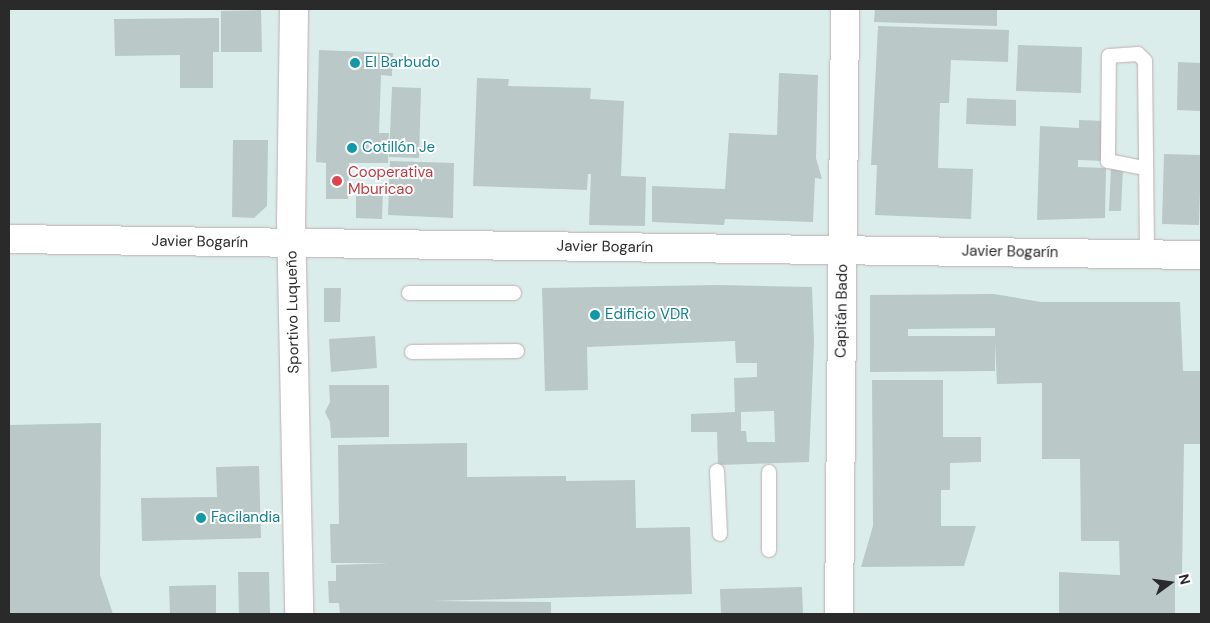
<!DOCTYPE html>
<meta charset="utf-8">
<style>
body{margin:0}
#map{position:relative;width:1210px;height:623px;overflow:hidden;background:#dbedeb;font-family:"DM Sans",sans-serif}
div>[style]{position:absolute}
[style*='--x']{left:calc(var(--x)*1px);top:calc(var(--y)*1px);width:calc(var(--w)*1px);rotate:calc(var(--a)*1deg)}
.building>*{inset:0;background:#bac8c7}
.roads{filter:drop-shadow(0 0 1px #beb0af) drop-shadow(0 0 1px #beb0af)}
.service>*{height:14px;margin:-7px;padding:0 7px;transform-origin:7px;border-radius:7px;background:#fff}
.minor>*{height:28px;margin:-14px;padding:0 14px;transform-origin:14px;border-radius:14px;background:#fff}
.tertiary>*{height:28px;margin:-14px;padding:0 14px;transform-origin:14px;border-radius:14px;background:#fff}
.dots>*{width:14px;height:14px;translate:-50% -50%;box-sizing:border-box;border:2px solid #fff;border-radius:50%}
span{translate:-50% -50%;white-space:nowrap;text-align:center;line-height:1.15;-webkit-text-stroke:4px #fff;paint-order:stroke}
.culture-label{font-size:15px;color:#0d838f}
.left{translate:0 -50%;text-align:left}
.health-label{font-size:15px;color:#be3a42}
.street-label{font-size:15px;color:#2a2a2a}
.frame{position:absolute;inset:0;border:10px solid #2a2a2a;pointer-events:none}
.north{position:absolute;left:1145px;top:558px;width:50px;height:50px;-webkit-text-stroke:4px #fff;paint-order:stroke;rotate:76deg;font-size:14px;font-weight:700;line-height:20px;text-align:center;color:#2a2a2a}
.north::after{content:'';display:block;margin:auto;width:18px;height:22px;background:#2a2a2a;clip-path:polygon(50% 0,100% 100%,50% 72%,0 100%)}
</style>
<div id="map">
<div class="building">
<div style="clip-path:polygon(875px 9px,997px 9px,997px 26px,874px 22px)"></div>
<div style="clip-path:polygon(261px 10px,262px 52px,221px 52px,221px 11px)"></div>
<div style="clip-path:polygon(219px 18px,219px 52px,213px 52px,213px 88px,180px 88px,180px 55px,115px 56px,114px 19px)"></div>
<div style="clip-path:polygon(878px 26px,1009px 30px,1008px 62px,951px 60px,949px 103px,940px 103px,938px 168px,973px 169px,971px 219px,875px 215px,877px 165px,871px 165px)"></div>
<div style="clip-path:polygon(1018px 45px,1082px 47px,1081px 93px,1016px 91px)"></div>
<div style="clip-path:polygon(319px 50px,393px 53px,392px 76px,381px 75px,379px 133px,389px 133px,388px 163px,349px 163px,348px 199px,326px 199px,326px 163px,316px 162px)"></div>
<div style="clip-path:polygon(1178px 62px,1201px 63px,1201px 111px,1177px 110px)"></div>
<div style="clip-path:polygon(779px 73px,818px 75px,816px 158px,822px 179px,815px 178px,813px 222px,725px 219px,724px 225px,652px 222px,652px 186px,725px 189px,729px 133px,777px 135px)"></div>
<div style="clip-path:polygon(477px 78px,509px 79px,508px 86px,591px 88px,590px 99px,624px 101px,621px 176px,646px 177px,645px 226px,589px 225px,591px 174px,588px 174px,587px 190px,473px 186px)"></div>
<div style="clip-path:polygon(392px 87px,421px 88px,419px 158px,389px 157px)"></div>
<div style="clip-path:polygon(967px 98px,1016px 100px,1016px 126px,966px 124px)"></div>
<div style="clip-path:polygon(1079px 120px,1106px 121px,1105px 161px,1078px 160px,1078px 167px,1106px 168px,1105px 218px,1037px 220px,1040px 126px,1079px 128px)"></div>
<div style="clip-path:polygon(233px 140px,268px 140px,267px 206px,254px 218px,232px 217px)"></div>
<div style="clip-path:polygon(1164px 154px,1201px 155px,1199px 225px,1162px 224px)"></div>
<div style="clip-path:polygon(390px 161px,454px 163px,453px 218px,388px 215px)"></div>
<div style="clip-path:polygon(1111px 167px,1123px 168px,1121px 211px,1109px 211px)"></div>
<div style="clip-path:polygon(356px 190px,383px 190px,382px 219px,356px 218px)"></div>
<div style="clip-path:polygon(evenodd,719px 285px,812px 287px,814px 342px,809px 462px,718px 465px,717px 432px,691px 432px,691px 414px,735px 412px,734px 378px,757px 377px,757px 363px,736px 363px,735px 341px,587px 347px,588px 390px,545px 391px,542px 288px,719px 285px,774px 411px,775px 442px,747px 442px,746px 431px,741px 431px,741px 412px,774px 411px)"></div>
<div style="clip-path:polygon(324px 288px,341px 288px,340px 322px,324px 322px)"></div>
<div style="clip-path:polygon(evenodd,994px 294px,1041px 302px,1180px 302px,1183px 371px,1201px 371px,1201px 444px,1184px 444px,1182px 575px,1175px 575px,1175px 614px,1059px 614px,1059px 572px,1120px 575px,1119px 541px,1081px 541px,1080px 459px,1042px 459px,1042px 383px,997px 384px,995px 342px,995px 371px,870px 372px,870px 295px,994px 294px,995px 328px,995px 336px,908px 336px,908px 329px,995px 328px)"></div>
<div style="clip-path:polygon(375px 336px,377px 368px,331px 372px,329px 339px)"></div>
<div style="clip-path:polygon(872px 380px,943px 380px,943px 437px,981px 437px,981px 462px,950px 463px,950px 490px,941px 490px,941px 526px,976px 526px,964px 566px,861px 567px,873px 526px)"></div>
<div style="clip-path:polygon(329px 385px,389px 385px,389px 437px,331px 438px,330px 422px,325px 412px,330px 402px)"></div>
<div style="clip-path:polygon(101px 423px,100px 575px,113px 614px,9px 614px,9px 425px)"></div>
<div style="clip-path:polygon(467px 443px,467px 477px,566px 476px,566px 481px,635px 480px,636px 528px,690px 527px,692px 594px,431px 601px,551px 602px,551px 614px,340px 614px,339px 603px,329px 603px,328px 581px,336px 581px,336px 565px,389px 563px,331px 563px,330px 524px,339px 524px,338px 445px)"></div>
<div style="clip-path:polygon(259px 466px,261px 538px,142px 541px,141px 498px,217px 497px,216px 467px)"></div>
<div style="clip-path:polygon(238px 572px,269px 572px,270px 614px,239px 614px)"></div>
<div style="clip-path:polygon(216px 585px,216px 614px,170px 614px,169px 586px)"></div>
<div style="clip-path:polygon(802px 587px,803px 614px,721px 614px,720px 589px)"></div>
</div>
<div class="roads">
<div class="service">
<div style="--x:1144;--y:168;--w:37;--a:-169"></div>
<div style="--x:1108;--y:161;--w:105;--a:-89.5"></div>
<div style="--x:1109;--y:56;--w:29;--a:-4"></div>
<div style="--x:1138;--y:54;--w:10;--a:45"></div>
<div style="--x:1145;--y:61;--w:193;--a:89.4"></div>
<div style="--x:409;--y:293;--w:105;--a:0"></div>
<div style="--x:412;--y:352;--w:105;--a:-0.5"></div>
<div style="--x:717;--y:471;--w:63;--a:87.3"></div>
<div style="--x:769;--y:550;--w:78;--a:-90"></div>
</div>
<div class="minor">
<div style="--x:9;--y:239;--w:1192;--a:0.77"></div>
<div style="--x:839;--y:614;--w:605;--a:-89.43"></div>
</div>
<div class="tertiary">
<div style="--x:294;--y:9;--w:210;--a:90.8"></div>
<div style="--x:291;--y:219;--w:395;--a:88.8"></div>
</div>
</div>
<div class="dots">
<div style="left:355px;top:63px;background:#0f9aa8"></div>
<div style="left:352px;top:148px;background:#0f9aa8"></div>
<div style="left:337px;top:181px;background:#e0444e"></div>
<div style="left:595px;top:315px;background:#0f9aa8"></div>
<div style="left:201px;top:518px;background:#0f9aa8"></div>
</div>
<div class="culture-label">
<span class="left" style="left:365px;top:63px">El Barbudo</span>
<span class="left" style="left:362px;top:148px">Cotillón Je</span>
<span class="left" style="left:605px;top:315px">Edificio VDR</span>
<span class="left" style="left:211px;top:518px">Facilandia</span>
</div>
<div class="health-label">
<span class="left" style="left:348px;top:181px">Cooperativa<br>Mburicao</span>
</div>
<div class="street-label">
<span style="left:200px;top:242px;rotate:1deg">Javier Bogarín</span>
<span style="left:605px;top:247px;rotate:1deg">Javier Bogarín</span>
<span style="left:1010px;top:252px;rotate:1deg">Javier Bogarín</span>
<span style="left:842px;top:311px;rotate:-89deg">Capitán Bado</span>
<span style="left:293px;top:312px;rotate:-91deg">Sportivo Luqueño</span>
</div>
<div class="frame"></div>
<div class="north">N</div>
</div>
